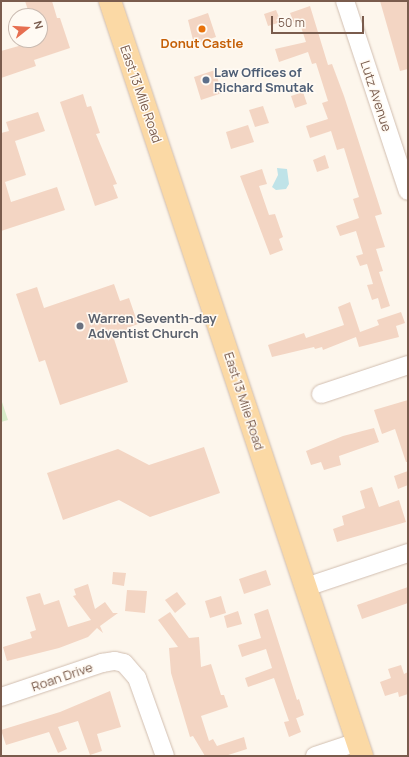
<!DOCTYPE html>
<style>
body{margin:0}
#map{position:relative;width:409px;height:757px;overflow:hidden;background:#fdf6ec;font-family:Manrope,sans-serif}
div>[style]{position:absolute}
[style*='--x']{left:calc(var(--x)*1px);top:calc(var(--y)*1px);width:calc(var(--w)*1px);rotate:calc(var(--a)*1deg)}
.green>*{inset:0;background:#d8ecc9}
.water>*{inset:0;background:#bfe3e8}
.building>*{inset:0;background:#f3d5c3}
.roads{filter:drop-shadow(0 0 1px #d1beb0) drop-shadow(0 0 1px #d1beb0)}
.minor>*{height:18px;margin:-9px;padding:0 9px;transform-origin:9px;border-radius:9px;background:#fff}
.major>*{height:22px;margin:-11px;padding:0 11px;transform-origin:11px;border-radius:11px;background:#fbd9a5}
.dots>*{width:11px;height:11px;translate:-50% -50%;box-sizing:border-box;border:2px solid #fffaf3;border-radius:50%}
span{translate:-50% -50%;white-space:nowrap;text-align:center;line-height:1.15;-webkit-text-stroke:3px #fffaf3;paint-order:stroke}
.food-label{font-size:13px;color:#c56008;font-weight:700}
.service-label{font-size:13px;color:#4e5e75;font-weight:700}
.left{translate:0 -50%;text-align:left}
.street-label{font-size:13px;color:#7a5c4d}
.worship-label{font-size:13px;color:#5b616d;font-weight:700}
.frame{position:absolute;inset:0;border:2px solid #7a5c4d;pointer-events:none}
.north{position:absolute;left:8px;top:8px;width:40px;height:40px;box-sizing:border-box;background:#fffaf3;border:1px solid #cabbb1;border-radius:50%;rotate:73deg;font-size:11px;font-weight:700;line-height:16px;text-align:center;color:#7a5c4d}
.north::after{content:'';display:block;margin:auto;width:14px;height:18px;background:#e76f51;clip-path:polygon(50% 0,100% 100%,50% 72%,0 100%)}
.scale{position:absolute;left:271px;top:16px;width:93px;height:18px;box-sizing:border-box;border:2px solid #7a5c4d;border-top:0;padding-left:5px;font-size:12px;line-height:14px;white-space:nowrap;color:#7a5c4d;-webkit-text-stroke:3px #fffaf3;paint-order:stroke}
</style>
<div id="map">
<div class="green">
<div style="clip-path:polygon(1px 399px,8px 420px,1px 422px)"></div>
</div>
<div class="water">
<div style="clip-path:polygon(277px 168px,287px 169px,289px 184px,286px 189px,276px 190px,272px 187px,278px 175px)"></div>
</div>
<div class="building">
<div style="clip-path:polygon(25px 1px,52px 1px,57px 18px,60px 18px,70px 48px,34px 60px,36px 66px,1px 78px,1px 51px,40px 40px,40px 16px,30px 16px)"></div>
<div style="clip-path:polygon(380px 1px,408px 1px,408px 69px,400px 71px)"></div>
<div style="clip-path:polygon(310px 6px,328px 65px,332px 64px,344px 96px,382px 214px,375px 216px,385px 247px,376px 249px,383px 271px,379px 272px,390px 306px,381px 309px,378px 298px,372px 300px,367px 285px,373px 284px,367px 264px,360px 266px,356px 256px,363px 254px,356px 231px,340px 236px,336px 226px,359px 218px,353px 199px,359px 197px,344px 148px,337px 150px,331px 131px,310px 138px,306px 126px,328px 119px,322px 103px,328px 101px,316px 63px,312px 64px,308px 52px,279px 62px,275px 49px,306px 42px,299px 21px,294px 23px,290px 13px)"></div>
<div style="clip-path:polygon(276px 10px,281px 22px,268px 26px,264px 14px)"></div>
<div style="clip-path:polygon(208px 13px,216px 37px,194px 44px,188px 20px)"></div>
<div style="clip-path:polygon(215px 70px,222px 93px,201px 100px,194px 77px)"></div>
<div style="clip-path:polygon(303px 92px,307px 104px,295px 108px,291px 96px)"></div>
<div style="clip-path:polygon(83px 94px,87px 107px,91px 106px,100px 133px,96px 134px,117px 184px,113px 185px,118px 198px,95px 206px,60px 102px)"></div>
<div style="clip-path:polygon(263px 106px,269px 123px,255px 127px,249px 110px)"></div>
<div style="clip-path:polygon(38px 112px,45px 131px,15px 141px,26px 175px,5px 182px,11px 202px,57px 187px,65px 210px,1px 231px,1px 133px,9px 131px,6px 122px)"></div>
<div style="clip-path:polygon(248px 125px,254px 142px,231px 149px,226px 132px)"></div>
<div style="clip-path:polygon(325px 155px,329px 168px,317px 172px,313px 160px)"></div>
<div style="clip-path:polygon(262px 169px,267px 184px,259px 186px,269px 215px,275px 214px,283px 237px,279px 239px,283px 250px,270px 255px,240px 176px)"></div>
<div style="clip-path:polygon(114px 284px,120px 301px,129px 298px,138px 324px,127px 328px,129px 334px,114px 339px,128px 382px,60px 405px,45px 360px,39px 362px,16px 294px,37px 287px,44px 308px)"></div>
<div style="clip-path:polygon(350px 302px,360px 332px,379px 325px,377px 320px,401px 312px,405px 323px,396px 326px,399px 337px,359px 347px,356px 337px,323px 350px,322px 347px,315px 349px,314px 347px,272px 357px,268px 345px,304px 333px,306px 338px,344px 325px,338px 307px)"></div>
<div style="clip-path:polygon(408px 400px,408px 462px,406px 462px,395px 429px,382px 434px,374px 410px)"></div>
<div style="clip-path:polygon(374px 428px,379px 442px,339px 456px,341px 465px,324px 470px,321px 462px,311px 465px,306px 451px,343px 436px)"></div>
<div style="clip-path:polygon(204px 447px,220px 493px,150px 517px,119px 500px,63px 520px,47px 473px,118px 449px,149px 465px)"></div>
<div style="clip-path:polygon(408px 471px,408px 485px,398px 489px,394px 476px)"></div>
<div style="clip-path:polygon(372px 487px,379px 507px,399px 500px,406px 522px,337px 542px,333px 529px,344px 525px,342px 516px,365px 508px,360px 491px)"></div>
<div style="clip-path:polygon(266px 570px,271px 585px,244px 594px,239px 579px)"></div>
<div style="clip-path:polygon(113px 572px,126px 573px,124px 586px,112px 584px)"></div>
<div style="clip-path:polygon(88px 584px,95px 609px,105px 602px,113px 613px,118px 613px,100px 626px,103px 633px,97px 628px,88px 637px,59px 648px,7px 661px,3px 647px,32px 638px,30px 632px,36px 630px,26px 597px,40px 593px,44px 605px,59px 600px,68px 627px,91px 620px,73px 596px,76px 595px,74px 589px)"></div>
<div style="clip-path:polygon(408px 587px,408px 603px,362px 619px,357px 605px)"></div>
<div style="clip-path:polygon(127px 590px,147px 591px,145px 613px,125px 611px)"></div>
<div style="clip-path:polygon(177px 592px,186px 604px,175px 613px,165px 600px)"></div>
<div style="clip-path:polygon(221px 596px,226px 613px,210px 618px,205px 601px)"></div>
<div style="clip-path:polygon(268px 609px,297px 700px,299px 699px,304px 715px,292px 720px,296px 718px,301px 732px,289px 737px,284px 722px,289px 721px,274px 678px,248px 687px,245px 678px,272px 668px,266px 649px,242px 657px,238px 645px,261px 638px,254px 614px)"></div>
<div style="clip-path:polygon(238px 611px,242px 624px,227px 628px,224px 616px)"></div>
<div style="clip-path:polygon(170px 612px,189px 638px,199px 637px,201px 667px,211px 664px,221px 695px,224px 695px,228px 707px,201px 716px,209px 741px,213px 739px,217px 746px,244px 737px,247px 749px,225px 756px,205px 756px,193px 736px,190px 737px,171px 673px,169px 648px,178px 647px,158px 620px)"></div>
<div style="clip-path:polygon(401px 665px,404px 674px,408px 672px,408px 694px,399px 697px,398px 692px,385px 696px,380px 682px,391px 678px,388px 669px)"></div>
<div style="clip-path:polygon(110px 691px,121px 727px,97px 734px,102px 751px,90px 755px,78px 721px,58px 727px,67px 749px,58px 753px,49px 732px,6px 745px,1px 730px,60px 712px)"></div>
</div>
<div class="roads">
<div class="minor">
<div style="--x:345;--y:1;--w:200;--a:71.7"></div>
<div style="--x:321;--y:394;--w:92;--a:-18.4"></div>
<div style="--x:306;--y:587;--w:108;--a:-18.4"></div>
<div style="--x:1;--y:697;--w:107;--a:-18.6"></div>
<div style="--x:102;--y:663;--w:13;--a:-9"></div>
<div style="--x:115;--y:661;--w:9;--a:13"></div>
<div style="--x:124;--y:663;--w:20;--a:49"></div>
<div style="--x:137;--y:678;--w:83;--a:70.3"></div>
<div style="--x:315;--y:756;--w:44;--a:-18.4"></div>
</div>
<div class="major">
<div style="--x:110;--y:1;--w:796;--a:71.54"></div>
</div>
</div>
<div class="dots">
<div style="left:202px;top:29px;background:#e8710a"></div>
<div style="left:206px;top:80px;background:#5c6f8a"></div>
<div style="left:80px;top:326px;background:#6b7280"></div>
</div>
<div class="food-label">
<span style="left:202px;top:43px">Donut Castle</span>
</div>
<div class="service-label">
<span class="left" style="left:214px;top:80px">Law Offices of<br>Richard Smutak</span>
</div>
<div class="street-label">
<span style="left:141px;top:94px;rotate:71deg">East 13 Mile Road</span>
<span style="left:376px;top:96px;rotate:72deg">Lutz Avenue</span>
<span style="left:244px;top:401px;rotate:72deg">East 13 Mile Road</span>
<span style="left:62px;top:677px;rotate:-19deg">Roan Drive</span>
</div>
<div class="worship-label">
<span class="left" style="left:88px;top:326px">Warren Seventh-day<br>Adventist Church</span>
</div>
<div class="frame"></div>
<div class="north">N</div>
<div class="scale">50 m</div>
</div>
